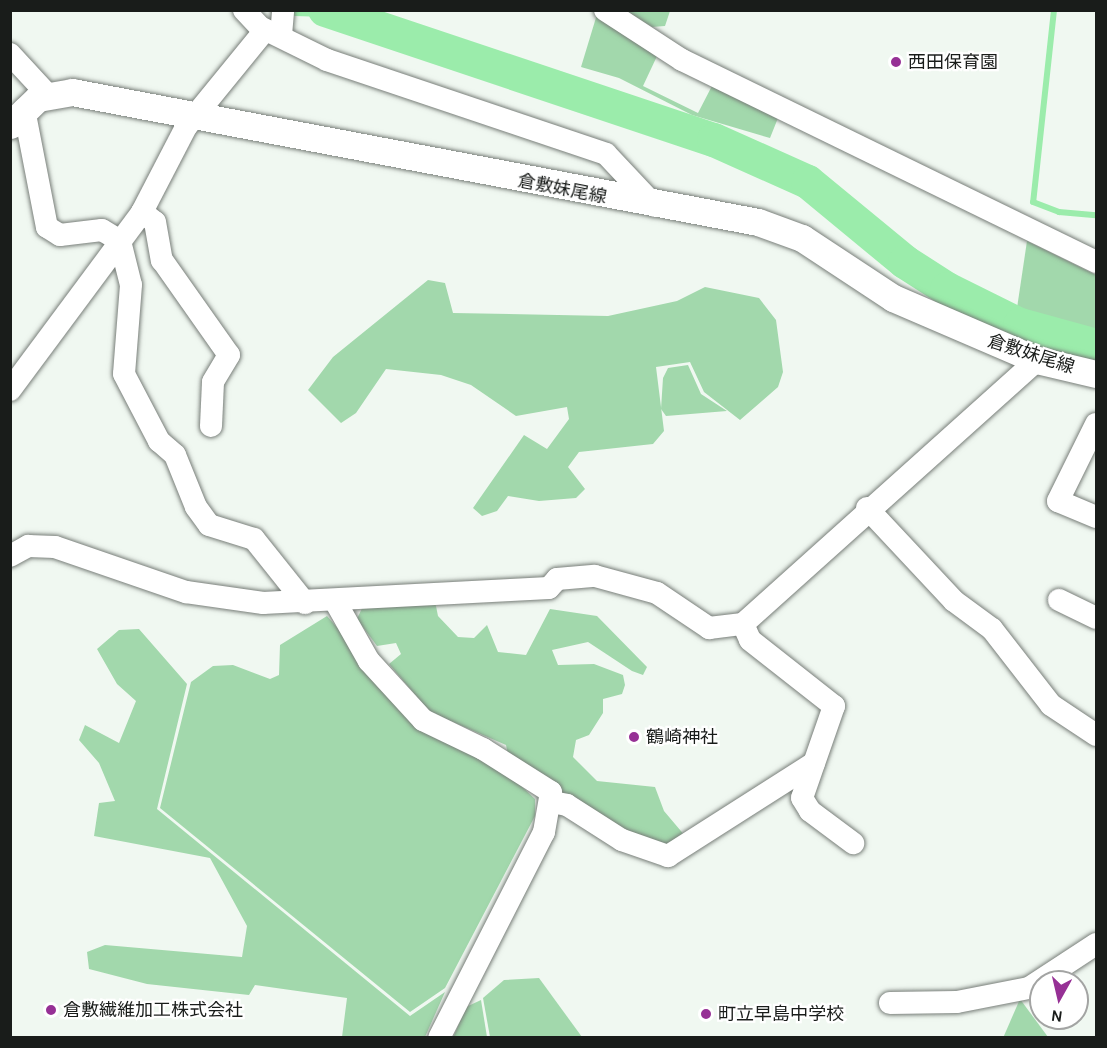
<!DOCTYPE html>
<meta charset="utf-8">
<style>
body{margin:0}
#map{position:relative;width:1107px;height:1048px;overflow:hidden;background:#f0f8f1;font-family:Karla,"Noto Sans JP",sans-serif}
div>[style]{position:absolute}
[style*='--x']{left:calc(var(--x)*1px);top:calc(var(--y)*1px);width:calc(var(--w)*1px);rotate:calc(var(--a)*1deg)}
.green>*{inset:0;background:#a2d8ac}
.stream>*{height:6px;margin:-3px;padding:0 3px;transform-origin:3px;border-radius:3px;background:#9becab}
.river>*{height:34px;margin:-17px;padding:0 17px;transform-origin:17px;border-radius:17px;background:#9becab}
.roads{filter:drop-shadow(0 0 2px #787e79) drop-shadow(0 0 2px #787e79)}
.minor>*{height:22px;margin:-11px;padding:0 11px;transform-origin:11px;border-radius:11px;background:#fff}
.major>*{height:27px;margin:-13.5px;padding:0 13.5px;transform-origin:13.5px;border-radius:13.5px;background:#fff}
.dots>*{width:16px;height:16px;translate:-50% -50%;box-sizing:border-box;border:3px solid #fff;border-radius:50%}
span{translate:-50% -50%;white-space:nowrap;text-align:center;line-height:1.15;-webkit-text-stroke:4.5px #fff;paint-order:stroke}
.poi-label{font-size:18px;color:#191c1a}
.left{translate:0 -50%;text-align:left}
.street-label{font-size:18px;color:#191c1a}
.frame{position:absolute;inset:0;border:12px solid #191c1a;pointer-events:none}
.north{position:absolute;left:1029px;top:970px;width:60px;height:60px;box-sizing:border-box;background:#fff;border:2px solid #a3a4a3;border-radius:50%;rotate:188deg;font-size:16px;font-weight:700;line-height:24px;text-align:center;color:#191c1a}
.north::after{content:'';display:block;margin:auto;width:21px;height:27px;background:#963095;clip-path:polygon(50% 0,100% 100%,50% 72%,0 100%)}
</style>
<div id="map">
<div class="green">
<div style="clip-path:polygon(598px 11px,658px 54px,643px 86px,698px 113px,714px 82px,778px 118px,770px 138px,692px 115px,619px 78px,581px 67px)"></div>
<div style="clip-path:polygon(670px 11px,665px 26px,652px 27px,628px 12px)"></div>
<div style="clip-path:polygon(1027px 241px,1096px 275px,1096px 331px,1017px 308px)"></div>
<div style="clip-path:polygon(428px 280px,445px 283px,453px 313px,608px 316px,677px 301px,705px 287px,759px 298px,776px 320px,783px 372px,778px 387px,740px 420px,704px 392px,690px 362px,656px 367px,664px 431px,653px 444px,579px 452px,568px 467px,585px 489px,576px 498px,539px 501px,508px 496px,497px 511px,482px 516px,473px 508px,524px 435px,547px 449px,569px 419px,567px 407px,516px 416px,471px 385px,441px 375px,386px 369px,356px 413px,341px 423px,308px 390px,333px 357px)"></div>
<div style="clip-path:polygon(688px 365px,701px 394px,727px 411px,666px 416px,661px 409px,663px 378px,668px 368px)"></div>
<div style="clip-path:polygon(435px 601px,438px 616px,458px 637px,474px 638px,487px 625px,498px 652px,526px 655px,550px 609px,597px 616px,647px 667px,643px 675px,632px 671px,588px 642px,552px 650px,558px 665px,594px 664px,623px 675px,625px 685px,622px 694px,603px 699px,603px 713px,589px 735px,576px 740px,573px 757px,597px 781px,655px 787px,664px 811px,686px 837px,670px 850px,608px 827px,509px 760px,506px 745px,430px 712px,389px 664px,401px 654px,396px 643px,377px 646px,357px 619px,363px 606px)"></div>
<div style="clip-path:polygon(327px 616px,430px 734px,506px 772px,535px 799px,535px 816px,445px 988px,410px 1012px,160px 808px,191px 682px,213px 666px,233px 665px,270px 679px,279px 675px,280px 645px)"></div>
<div style="clip-path:polygon(139px 629px,187px 684px,157px 809px,410px 1016px,445px 992px,425px 1037px,342px 1037px,347px 998px,255px 985px,249px 995px,147px 984px,89px 969px,87px 952px,105px 945px,242px 957px,247px 926px,210px 858px,94px 836px,99px 803px,115px 801px,99px 763px,79px 740px,85px 725px,119px 743px,136px 701px,117px 684px,97px 649px,119px 630px)"></div>
<div style="clip-path:polygon(539px 978px,582px 1037px,490px 1037px,483px 998px,504px 980px)"></div>
<div style="clip-path:polygon(1020px 999px,1048px 1037px,1003px 1038px)"></div>
<div style="clip-path:polygon(481px 1000px,487px 1037px,453px 1038px,466px 1007px)"></div>
</div>
<div class="stream">
<div style="--x:1054;--y:10;--w:193;--a:96.2"></div>
<div style="--x:1033;--y:202;--w:28;--a:21"></div>
<div style="--x:1059;--y:212;--w:37;--a:5"></div>
<div style="--x:295;--y:13;--w:31;--a:2"></div>
</div>
<div class="river">
<div style="--x:325;--y:10;--w:410;--a:18.5"></div>
<div style="--x:714;--y:140;--w:103;--a:24.1"></div>
<div style="--x:808;--y:182;--w:126;--a:39.5"></div>
<div style="--x:905;--y:262;--w:50;--a:32.7"></div>
<div style="--x:947;--y:289;--w:81;--a:26.3"></div>
<div style="--x:1020;--y:325;--w:79;--a:15.4"></div>
</div>
<div class="roads">
<div class="minor">
<div style="--x:244;--y:10;--w:23;--a:47"></div>
<div style="--x:260;--y:27;--w:75;--a:26.2"></div>
<div style="--x:327;--y:60;--w:294;--a:18.6"></div>
<div style="--x:606;--y:154;--w:71;--a:46.7"></div>
<div style="--x:605;--y:10;--w:92;--a:33"></div>
<div style="--x:682;--y:60;--w:461;--a:26"></div>
<div style="--x:281;--y:35;--w:25;--a:-85"></div>
<div style="--x:10;--y:54;--w:54;--a:47.2"></div>
<div style="--x:24;--y:109;--w:120;--a:79"></div>
<div style="--x:47;--y:227;--w:15;--a:32"></div>
<div style="--x:60;--y:235;--w:42;--a:-6.8"></div>
<div style="--x:102;--y:230;--w:21;--a:31"></div>
<div style="--x:120;--y:241;--w:45;--a:76"></div>
<div style="--x:131;--y:285;--w:89;--a:94.5"></div>
<div style="--x:124;--y:374;--w:76;--a:62.4"></div>
<div style="--x:159;--y:441;--w:21;--a:41"></div>
<div style="--x:175;--y:455;--w:56;--a:68"></div>
<div style="--x:196;--y:507;--w:22;--a:54"></div>
<div style="--x:209;--y:525;--w:47;--a:17.3"></div>
<div style="--x:254;--y:539;--w:82;--a:51.4"></div>
<div style="--x:142;--y:212;--w:16;--a:38"></div>
<div style="--x:155;--y:222;--w:39;--a:80"></div>
<div style="--x:162;--y:260;--w:116;--a:54.8"></div>
<div style="--x:229;--y:355;--w:31;--a:121"></div>
<div style="--x:213;--y:382;--w:44;--a:92.6"></div>
<div style="--x:10;--y:390;--w:222;--a:-53.4"></div>
<div style="--x:142;--y:212;--w:96;--a:-62.6"></div>
<div style="--x:186;--y:127;--w:125;--a:-50.8"></div>
<div style="--x:1096;--y:424;--w:86;--a:116.3"></div>
<div style="--x:1058;--y:501;--w:41;--a:22.8"></div>
<div style="--x:867;--y:508;--w:127;--a:46.9"></div>
<div style="--x:954;--y:601;--w:47;--a:36.4"></div>
<div style="--x:992;--y:629;--w:96;--a:52.2"></div>
<div style="--x:1051;--y:705;--w:54;--a:33.7"></div>
<div style="--x:10;--y:556;--w:21;--a:-29"></div>
<div style="--x:28;--y:546;--w:27;--a:2"></div>
<div style="--x:55;--y:547;--w:139;--a:19"></div>
<div style="--x:186;--y:592;--w:78;--a:8.1"></div>
<div style="--x:263;--y:603;--w:286;--a:-3"></div>
<div style="--x:549;--y:588;--w:12;--a:-48"></div>
<div style="--x:557;--y:579;--w:38;--a:-5"></div>
<div style="--x:595;--y:576;--w:64;--a:15.3"></div>
<div style="--x:657;--y:593;--w:63;--a:33.9"></div>
<div style="--x:709;--y:628;--w:34;--a:-7"></div>
<div style="--x:743;--y:624;--w:395;--a:-41.9"></div>
<div style="--x:1059;--y:600;--w:41;--a:25.9"></div>
<div style="--x:335;--y:601;--w:69;--a:60.5"></div>
<div style="--x:369;--y:661;--w:80;--a:47.5"></div>
<div style="--x:423;--y:720;--w:67;--a:25.8"></div>
<div style="--x:483;--y:749;--w:80;--a:32.3"></div>
<div style="--x:551;--y:792;--w:41;--a:99.9"></div>
<div style="--x:544;--y:832;--w:231;--a:117"></div>
<div style="--x:743;--y:624;--w:17;--a:66"></div>
<div style="--x:750;--y:640;--w:107;--a:38.2"></div>
<div style="--x:834;--y:706;--w:97;--a:109.2"></div>
<div style="--x:802;--y:798;--w:15;--a:58"></div>
<div style="--x:810;--y:811;--w:54;--a:36.7"></div>
<div style="--x:552;--y:802;--w:15;--a:11"></div>
<div style="--x:567;--y:805;--w:65;--a:32.5"></div>
<div style="--x:622;--y:840;--w:49;--a:19.2"></div>
<div style="--x:668;--y:856;--w:173;--a:-32.5"></div>
<div style="--x:890;--y:1003;--w:67;--a:-0.9"></div>
<div style="--x:957;--y:1002;--w:73;--a:-11"></div>
<div style="--x:1029;--y:988;--w:80;--a:-33.3"></div>
</div>
<div class="major">
<div style="--x:10;--y:125;--w:39;--a:-44"></div>
<div style="--x:38;--y:98;--w:35;--a:-10"></div>
<div style="--x:72;--y:92;--w:698;--a:10.73"></div>
<div style="--x:758;--y:222;--w:47;--a:20"></div>
<div style="--x:802;--y:238;--w:109;--a:33.4"></div>
<div style="--x:893;--y:298;--w:157;--a:23.3"></div>
<div style="--x:1037;--y:360;--w:61;--a:13.3"></div>
</div>
</div>
<div class="dots">
<div style="left:896px;top:62px;background:#963095"></div>
<div style="left:634px;top:737px;background:#963095"></div>
<div style="left:51px;top:1010px;background:#963095"></div>
<div style="left:706px;top:1014px;background:#963095"></div>
</div>
<div class="poi-label">
<span class="left" style="left:908px;top:62px">西田保育園</span>
<span class="left" style="left:646px;top:737px">鶴崎神社</span>
<span class="left" style="left:63px;top:1010px">倉敷繊維加工株式会社</span>
<span class="left" style="left:718px;top:1014px">町立早島中学校</span>
</div>
<div class="street-label">
<span style="left:562px;top:189px;rotate:11deg">倉敷妹尾線</span>
<span style="left:1031px;top:354px;rotate:18deg">倉敷妹尾線</span>
</div>
<div class="frame"></div>
<div class="north">N</div>
</div>
